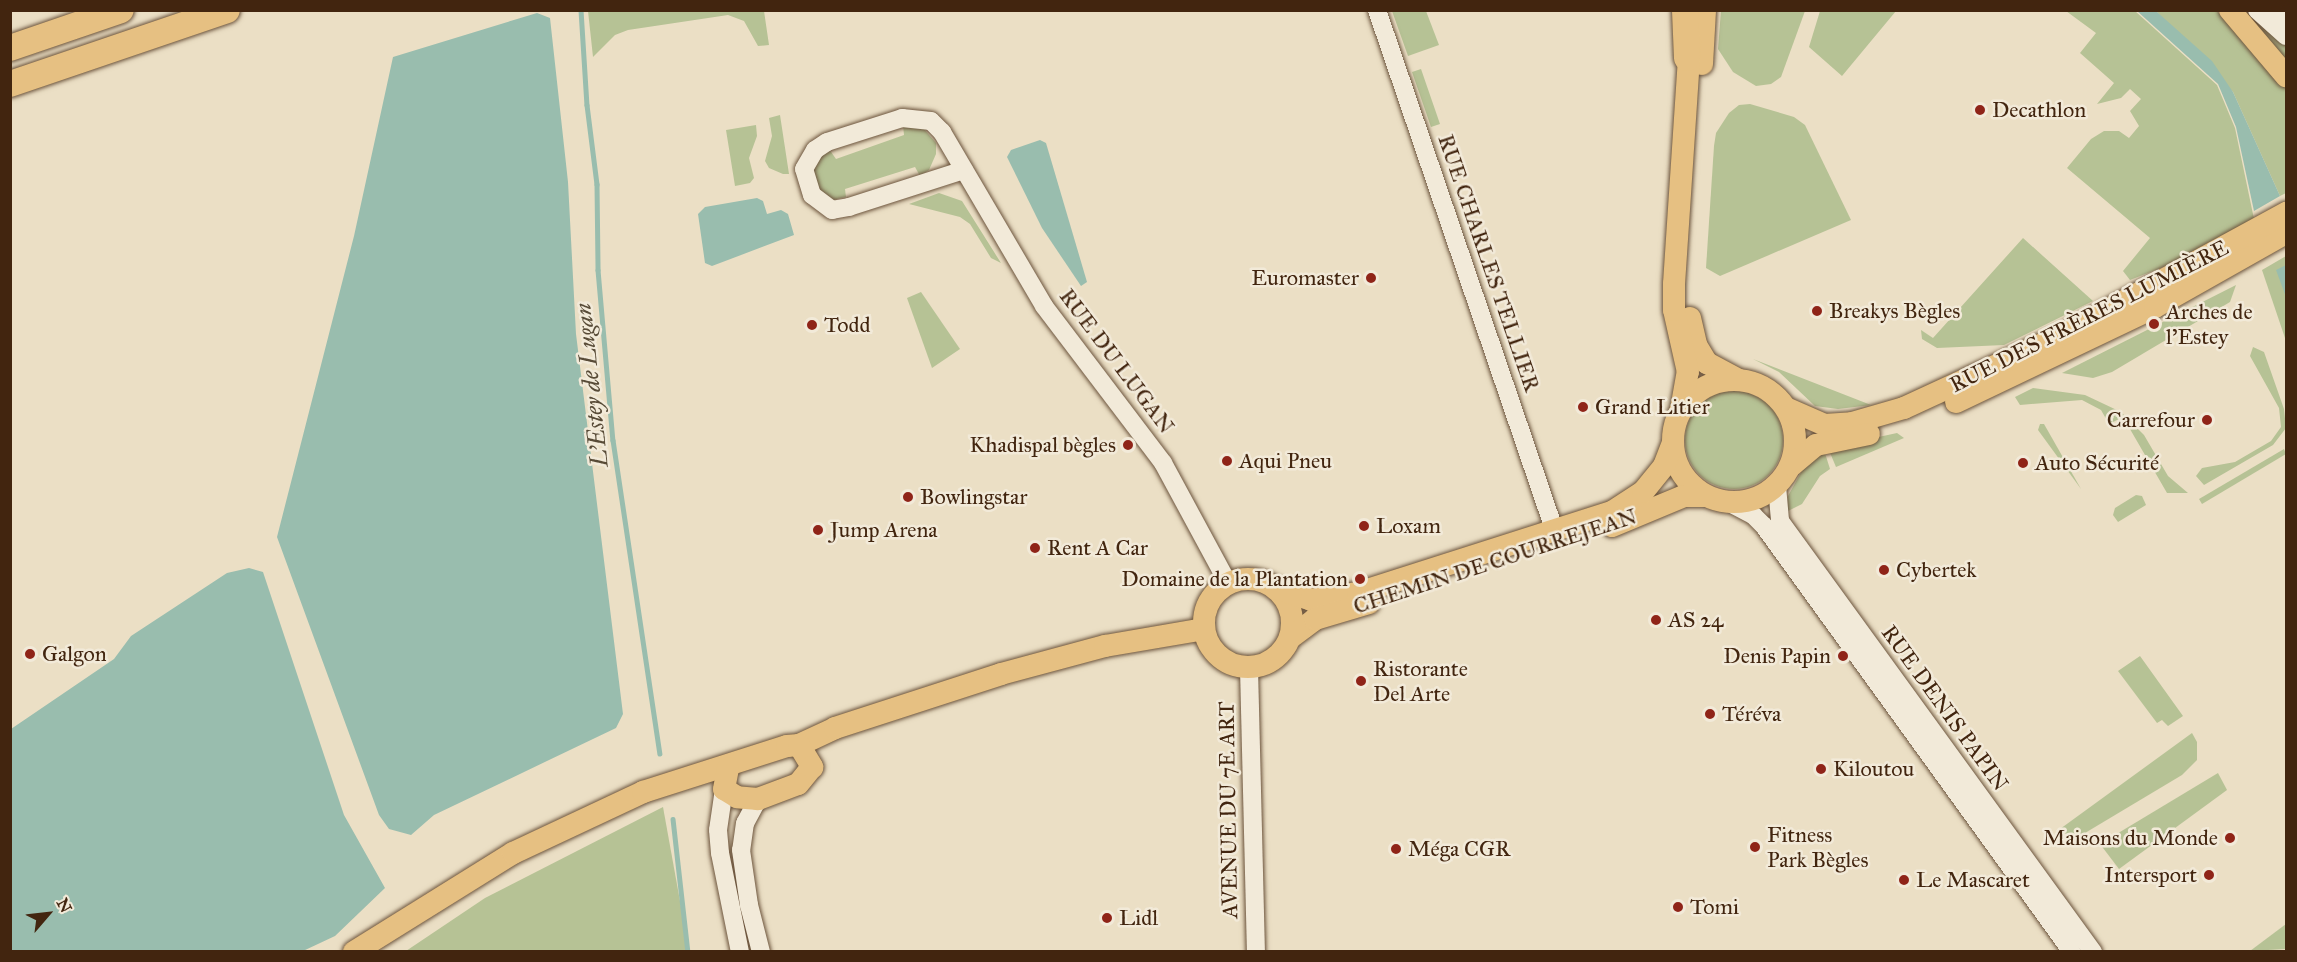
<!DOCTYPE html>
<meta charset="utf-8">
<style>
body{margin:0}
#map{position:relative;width:2297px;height:962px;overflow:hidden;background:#ebdfc5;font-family:"IM FELL Great Primer",serif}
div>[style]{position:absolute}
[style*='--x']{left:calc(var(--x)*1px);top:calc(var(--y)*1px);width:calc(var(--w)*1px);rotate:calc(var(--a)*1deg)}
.green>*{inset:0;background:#b6c295}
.round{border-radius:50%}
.water>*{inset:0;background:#99bdae}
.stream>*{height:4.5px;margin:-2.25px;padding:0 2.25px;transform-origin:2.25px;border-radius:2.25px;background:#99bdae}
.roads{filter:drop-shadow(0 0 2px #6c543c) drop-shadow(0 0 2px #6c543c)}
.minor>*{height:18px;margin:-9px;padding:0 9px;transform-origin:9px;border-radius:9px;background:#f2ead9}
.major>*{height:22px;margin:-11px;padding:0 11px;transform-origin:11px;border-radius:11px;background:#e6c082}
.major>.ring{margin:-11px;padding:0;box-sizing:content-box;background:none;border:22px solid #e6c082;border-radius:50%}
.highway>*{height:26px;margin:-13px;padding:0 13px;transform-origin:13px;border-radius:13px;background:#e6c082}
.dots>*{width:16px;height:16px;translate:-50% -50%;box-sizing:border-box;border:3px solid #f2ead9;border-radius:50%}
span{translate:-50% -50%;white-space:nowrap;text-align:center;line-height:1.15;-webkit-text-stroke:5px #f2ead9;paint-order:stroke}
.poi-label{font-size:22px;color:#42250f}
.left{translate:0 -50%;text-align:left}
.right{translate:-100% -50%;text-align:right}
.street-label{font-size:22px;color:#42250f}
.water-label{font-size:24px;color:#584b37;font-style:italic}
.frame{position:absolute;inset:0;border:12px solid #42250f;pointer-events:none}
.north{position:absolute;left:18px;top:884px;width:60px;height:60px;-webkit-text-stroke:4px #f2ead9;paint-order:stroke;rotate:62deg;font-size:16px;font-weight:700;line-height:24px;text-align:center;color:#42250f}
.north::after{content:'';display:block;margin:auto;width:21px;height:27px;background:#42250f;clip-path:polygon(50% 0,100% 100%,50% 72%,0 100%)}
</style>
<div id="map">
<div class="green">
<div style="clip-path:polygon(588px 11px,764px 11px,769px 45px,758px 46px,744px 21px,728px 15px,628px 30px,615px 35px,593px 57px)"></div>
<div style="clip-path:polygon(1392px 11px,1426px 11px,1439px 45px,1408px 56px)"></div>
<div style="clip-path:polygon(1721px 11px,1805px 11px,1781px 77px,1771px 84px,1756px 86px,1733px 72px,1718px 49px)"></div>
<div style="clip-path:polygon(1820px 11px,1820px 10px,1896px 11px,1842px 76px,1809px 47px)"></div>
<div style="clip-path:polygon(2066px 11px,2135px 11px,2217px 85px,2235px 128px,2254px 219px,2171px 264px,2130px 280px,2123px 271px,2150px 238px,2067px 168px,2091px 139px,2104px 131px,2119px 131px,2129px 138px,2139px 126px,2130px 111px,2141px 99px,2130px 89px,2121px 98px,2097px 104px,2114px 83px,2080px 53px,2096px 33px)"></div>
<div style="clip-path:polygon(2156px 11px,2217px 11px,2286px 88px,2286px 193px,2280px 196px,2233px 92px)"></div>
<div style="clip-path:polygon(2238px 11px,2250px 11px,2286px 43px,2286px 65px)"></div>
<div style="clip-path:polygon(1421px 69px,1440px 124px,1431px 127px,1412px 72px)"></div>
<div style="clip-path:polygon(1750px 104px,1794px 117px,1805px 125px,1851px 220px,1720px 276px,1706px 268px,1714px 146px,1716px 133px,1729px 113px,1739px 105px)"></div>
<div style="clip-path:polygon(780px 115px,789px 174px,783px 174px,769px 168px,765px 161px,772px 136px,769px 118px)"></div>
<div style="clip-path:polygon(756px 125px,757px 136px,749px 158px,754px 178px,750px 183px,735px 186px,726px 130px)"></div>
<div style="clip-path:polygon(903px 125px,923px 128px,936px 143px,936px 154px,929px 170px,920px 176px,915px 167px,845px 189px,846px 197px,832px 200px,819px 192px,813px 172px,816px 161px,829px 149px,836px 159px,904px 135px)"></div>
<div style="clip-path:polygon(939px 193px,962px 201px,1001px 263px,991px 258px,970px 224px,960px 217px,909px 204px)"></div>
<div style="clip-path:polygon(2023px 238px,2093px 301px,2004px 345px,1937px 348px,1922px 339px,1921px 330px,1933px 338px)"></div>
<div style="clip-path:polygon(2286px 256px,2286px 341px,2262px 270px)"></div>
<div style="clip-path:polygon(2236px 285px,2230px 302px,2112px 372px,2093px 378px,2062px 373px)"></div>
<div style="clip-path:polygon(921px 292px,960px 349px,932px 368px,907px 298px)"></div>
<div style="clip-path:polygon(2253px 347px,2264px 352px,2284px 409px,2286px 428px,2273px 445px,2204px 485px,2196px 476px,2202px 468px,2235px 462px,2271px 441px,2281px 427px,2279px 408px,2250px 356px)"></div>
<div style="clip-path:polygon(1753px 359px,1871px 405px,1838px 409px,1815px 406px,1779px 372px)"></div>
<div style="clip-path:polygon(2033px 388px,2085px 395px,2121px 412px,2144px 435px,2168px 476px,2188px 493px,2167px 493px,2123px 417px,2109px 424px,2101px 410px,2082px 400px,2020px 405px,2015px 397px)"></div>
<div class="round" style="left:1685px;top:391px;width:98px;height:98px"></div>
<div style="clip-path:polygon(2040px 424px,2044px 424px,2081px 489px,2038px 430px)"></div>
<div style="clip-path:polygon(1897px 433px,1904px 438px,1836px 467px,1828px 448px)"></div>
<div style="clip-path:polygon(2284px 449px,2286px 454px,2202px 504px,2199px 499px)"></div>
<div style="clip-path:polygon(1824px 450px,1830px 469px,1820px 476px,1802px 504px,1786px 512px,1788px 496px,1804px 467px)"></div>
<div style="clip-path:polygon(2136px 495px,2142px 496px,2146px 505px,2118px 522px,2113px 515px,2115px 508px)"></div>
<div style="clip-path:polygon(2140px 656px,2183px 716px,2168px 726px,2162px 720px,2157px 723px,2118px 671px)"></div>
<div style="clip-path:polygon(2192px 733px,2197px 742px,2197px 760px,2182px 775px,2085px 833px,2070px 837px,2060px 829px)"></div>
<div style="clip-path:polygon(2218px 773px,2227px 790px,2119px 869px,2100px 844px)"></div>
<div style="clip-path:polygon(663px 807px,689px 951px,406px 951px,485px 898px)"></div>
<div style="clip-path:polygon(2286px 924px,2286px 949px,2250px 951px)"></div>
</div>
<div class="water">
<div style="clip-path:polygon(2137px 11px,2156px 11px,2212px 61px,2233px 92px,2280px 196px,2254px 211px,2236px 127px,2218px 84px)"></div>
<div style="clip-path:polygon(537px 13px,550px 18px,568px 182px,576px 334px,623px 714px,616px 728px,434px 815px,411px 835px,389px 829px,379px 815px,277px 537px,354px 236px,393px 57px)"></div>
<div style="clip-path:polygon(1040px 140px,1046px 143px,1087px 282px,1081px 286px,1042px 228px,1007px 157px,1011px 150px)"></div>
<div style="clip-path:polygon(757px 198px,763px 201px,767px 214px,781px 210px,788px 214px,794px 235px,712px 266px,705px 263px,698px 214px,705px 207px)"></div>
<div style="clip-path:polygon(2286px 265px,2286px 297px,2276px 270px)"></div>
<div style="clip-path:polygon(249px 568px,263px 572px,344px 815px,385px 888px,335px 936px,303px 951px,11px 951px,11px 729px,114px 659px,131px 636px,227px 573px)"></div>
</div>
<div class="stream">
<div style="--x:581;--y:10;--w:95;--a:86.4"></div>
<div style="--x:587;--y:105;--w:80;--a:82.8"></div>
<div style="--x:597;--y:184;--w:86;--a:89.3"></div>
<div style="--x:598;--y:270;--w:171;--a:85"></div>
<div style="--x:613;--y:440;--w:317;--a:81.5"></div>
<div style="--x:673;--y:819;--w:134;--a:83.6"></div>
</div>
<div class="roads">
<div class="minor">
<div style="--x:1377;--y:10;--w:552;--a:71.17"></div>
<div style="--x:2257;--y:10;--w:39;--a:42"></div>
<div style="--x:2278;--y:10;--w:11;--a:45"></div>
<div style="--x:964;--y:170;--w:121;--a:162.2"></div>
<div style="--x:849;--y:207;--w:17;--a:170"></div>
<div style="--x:832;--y:210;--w:25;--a:-143"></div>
<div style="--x:812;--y:195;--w:27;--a:-107"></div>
<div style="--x:804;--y:169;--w:22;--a:-60"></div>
<div style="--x:815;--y:150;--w:14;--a:-34"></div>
<div style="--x:827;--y:142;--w:79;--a:-17.7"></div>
<div style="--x:902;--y:118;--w:29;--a:6"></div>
<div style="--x:931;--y:121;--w:16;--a:45"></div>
<div style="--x:942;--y:132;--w:202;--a:59.6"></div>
<div style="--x:1044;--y:306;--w:197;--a:52.8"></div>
<div style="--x:1163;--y:463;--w:136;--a:61.6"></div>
<div style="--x:1777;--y:486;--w:35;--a:85"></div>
<div style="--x:1780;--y:521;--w:533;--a:54.01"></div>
<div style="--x:1730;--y:503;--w:27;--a:28"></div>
<div style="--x:1754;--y:516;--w:14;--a:45"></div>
<div style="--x:1764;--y:526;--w:526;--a:54.13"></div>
<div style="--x:1249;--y:668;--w:284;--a:88.6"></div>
<div style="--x:724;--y:789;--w:41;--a:98.3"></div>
<div style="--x:718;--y:830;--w:23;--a:85"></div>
<div style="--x:720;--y:853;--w:101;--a:78.6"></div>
<div style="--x:758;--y:799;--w:27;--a:118"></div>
<div style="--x:745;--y:823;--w:27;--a:98"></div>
<div style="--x:741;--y:850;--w:56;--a:81.7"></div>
<div style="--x:749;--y:905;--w:49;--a:75.7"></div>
</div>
<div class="major">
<div style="--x:2230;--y:10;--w:87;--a:49.7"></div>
<div style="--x:1702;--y:64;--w:54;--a:-86.8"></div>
<div style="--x:1690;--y:318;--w:28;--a:77"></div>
<div style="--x:1696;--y:345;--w:21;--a:59"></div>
<div style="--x:1707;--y:363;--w:36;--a:28"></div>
<div class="ring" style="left:1673px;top:380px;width:100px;height:100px"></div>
<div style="--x:1956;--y:402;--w:221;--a:-25.5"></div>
<div style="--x:2155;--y:307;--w:150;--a:-29.5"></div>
<div style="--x:1786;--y:408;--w:43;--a:23.6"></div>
<div style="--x:1825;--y:425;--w:27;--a:-4"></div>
<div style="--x:1852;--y:423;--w:54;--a:-16.1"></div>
<div style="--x:1904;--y:408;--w:176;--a:-24.8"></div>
<div style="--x:2064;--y:334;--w:253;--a:-28.6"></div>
<div style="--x:1681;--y:410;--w:39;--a:-80"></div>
<div style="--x:1688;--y:372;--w:64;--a:-102.7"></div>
<div style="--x:1674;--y:310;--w:26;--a:-90"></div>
<div style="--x:1674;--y:284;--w:243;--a:-86.2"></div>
<div style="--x:1792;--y:465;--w:31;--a:-40"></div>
<div style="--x:1816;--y:445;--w:54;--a:-11.7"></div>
<div style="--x:1612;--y:526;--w:78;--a:-22.6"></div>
<div style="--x:1684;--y:496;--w:21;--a:0"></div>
<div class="ring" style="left:1204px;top:579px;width:66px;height:66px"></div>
<div style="--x:1278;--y:589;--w:35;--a:18"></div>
<div style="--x:1311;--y:600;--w:48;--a:-8.5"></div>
<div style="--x:1358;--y:593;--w:267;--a:-17.7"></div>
<div style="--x:1612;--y:512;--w:37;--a:-33"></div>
<div style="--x:1643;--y:492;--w:33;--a:-51"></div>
<div style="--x:1664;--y:466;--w:25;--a:-69"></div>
<div style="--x:1290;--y:638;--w:31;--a:-37"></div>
<div style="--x:1315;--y:619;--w:56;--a:-16.5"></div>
<div style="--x:799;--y:745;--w:40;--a:-25"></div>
<div style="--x:835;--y:728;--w:175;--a:-18"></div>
<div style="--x:1001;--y:674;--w:108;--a:-15.1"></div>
<div style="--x:1105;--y:646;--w:100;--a:-9.7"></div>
<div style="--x:354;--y:952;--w:187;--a:-31.9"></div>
<div style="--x:513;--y:853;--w:144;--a:-25.1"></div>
<div style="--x:643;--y:792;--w:151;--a:-17.7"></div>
<div style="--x:787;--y:746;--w:12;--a:-5"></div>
<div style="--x:799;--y:745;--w:26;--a:59"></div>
<div style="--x:812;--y:767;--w:22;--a:129"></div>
<div style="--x:798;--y:784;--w:43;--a:159.4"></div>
<div style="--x:758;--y:799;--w:21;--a:-175"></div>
<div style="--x:737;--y:797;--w:15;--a:-148"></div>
<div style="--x:724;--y:789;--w:21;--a:-79"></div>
</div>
<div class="highway">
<div style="--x:1685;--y:10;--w:48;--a:87.6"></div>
<div style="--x:10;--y:48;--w:117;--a:-18.9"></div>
<div style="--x:10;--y:84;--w:229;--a:-18.8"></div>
</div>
</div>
<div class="dots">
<div style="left:1980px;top:110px;background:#8f2418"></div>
<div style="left:1371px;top:278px;background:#8f2418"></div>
<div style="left:1817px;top:311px;background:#8f2418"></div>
<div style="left:2154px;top:324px;background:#8f2418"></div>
<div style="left:812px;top:325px;background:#8f2418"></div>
<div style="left:1583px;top:407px;background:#8f2418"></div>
<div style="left:2207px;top:420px;background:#8f2418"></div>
<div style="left:1128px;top:445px;background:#8f2418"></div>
<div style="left:1227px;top:461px;background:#8f2418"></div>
<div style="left:2023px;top:463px;background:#8f2418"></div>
<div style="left:908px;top:497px;background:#8f2418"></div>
<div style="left:1364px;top:526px;background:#8f2418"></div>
<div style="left:818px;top:530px;background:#8f2418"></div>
<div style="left:1035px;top:548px;background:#8f2418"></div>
<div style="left:1884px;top:570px;background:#8f2418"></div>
<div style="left:1360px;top:579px;background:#8f2418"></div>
<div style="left:1656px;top:620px;background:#8f2418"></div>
<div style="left:30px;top:654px;background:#8f2418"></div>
<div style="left:1843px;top:656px;background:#8f2418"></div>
<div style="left:1361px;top:681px;background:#8f2418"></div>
<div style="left:1710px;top:714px;background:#8f2418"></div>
<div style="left:1821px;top:769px;background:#8f2418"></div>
<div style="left:2230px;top:838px;background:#8f2418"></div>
<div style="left:1755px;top:847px;background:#8f2418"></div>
<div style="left:1396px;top:849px;background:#8f2418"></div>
<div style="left:2209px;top:875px;background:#8f2418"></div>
<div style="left:1904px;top:880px;background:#8f2418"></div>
<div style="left:1678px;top:907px;background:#8f2418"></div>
<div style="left:1107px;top:918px;background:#8f2418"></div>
</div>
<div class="poi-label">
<span class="left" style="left:1992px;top:110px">Decathlon</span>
<span class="right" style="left:1359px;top:278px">Euromaster</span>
<span class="left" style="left:1829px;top:311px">Breakys Bègles</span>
<span class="left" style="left:2166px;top:324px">Arches de<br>l'Estey</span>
<span class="left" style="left:824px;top:325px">Todd</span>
<span class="left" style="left:1595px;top:407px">Grand Litier</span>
<span class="right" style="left:2195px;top:420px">Carrefour</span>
<span class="right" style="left:1116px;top:445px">Khadispal bègles</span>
<span class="left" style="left:1239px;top:461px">Aqui Pneu</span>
<span class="left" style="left:2035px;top:463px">Auto Sécurité</span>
<span class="left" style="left:920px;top:497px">Bowlingstar</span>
<span class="left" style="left:1376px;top:526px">Loxam</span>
<span class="left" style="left:830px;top:530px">Jump Arena</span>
<span class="left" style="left:1047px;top:548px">Rent A Car</span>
<span class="left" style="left:1896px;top:570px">Cybertek</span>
<span class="right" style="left:1348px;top:579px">Domaine de la Plantation</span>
<span class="left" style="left:1668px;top:620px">AS 24</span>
<span class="left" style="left:42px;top:654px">Galgon</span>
<span class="right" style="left:1831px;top:656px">Denis Papin</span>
<span class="left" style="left:1373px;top:681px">Ristorante<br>Del Arte</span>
<span class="left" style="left:1722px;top:714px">Téréva</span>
<span class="left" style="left:1833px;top:769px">Kiloutou</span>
<span class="left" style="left:1767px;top:847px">Fitness<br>Park Bègles</span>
<span class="right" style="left:2218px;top:838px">Maisons du Monde</span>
<span class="left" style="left:1408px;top:849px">Méga CGR</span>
<span class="right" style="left:2197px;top:875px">Intersport</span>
<span class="left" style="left:1916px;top:880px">Le Mascaret</span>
<span class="left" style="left:1690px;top:907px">Tomi</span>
<span class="left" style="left:1119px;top:918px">Lidl</span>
</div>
<div class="street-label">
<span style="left:1489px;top:263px;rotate:71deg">RUE CHARLES TELLIER</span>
<span style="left:2089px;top:316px;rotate:-27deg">RUE DES FRÈRES LUMIÈRE</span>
<span style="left:1117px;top:361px;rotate:53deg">RUE DU LUGAN</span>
<span style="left:1495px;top:561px;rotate:-18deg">CHEMIN DE COURREJEAN</span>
<span style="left:1945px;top:708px;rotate:54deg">RUE DENIS PAPIN</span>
<span style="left:1228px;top:810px;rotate:-91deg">AVENUE DU 7E ART</span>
</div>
<div class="water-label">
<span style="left:592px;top:385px;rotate:-96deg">L'Estey de Lugan</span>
</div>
<div class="frame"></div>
<div class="north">N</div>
</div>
